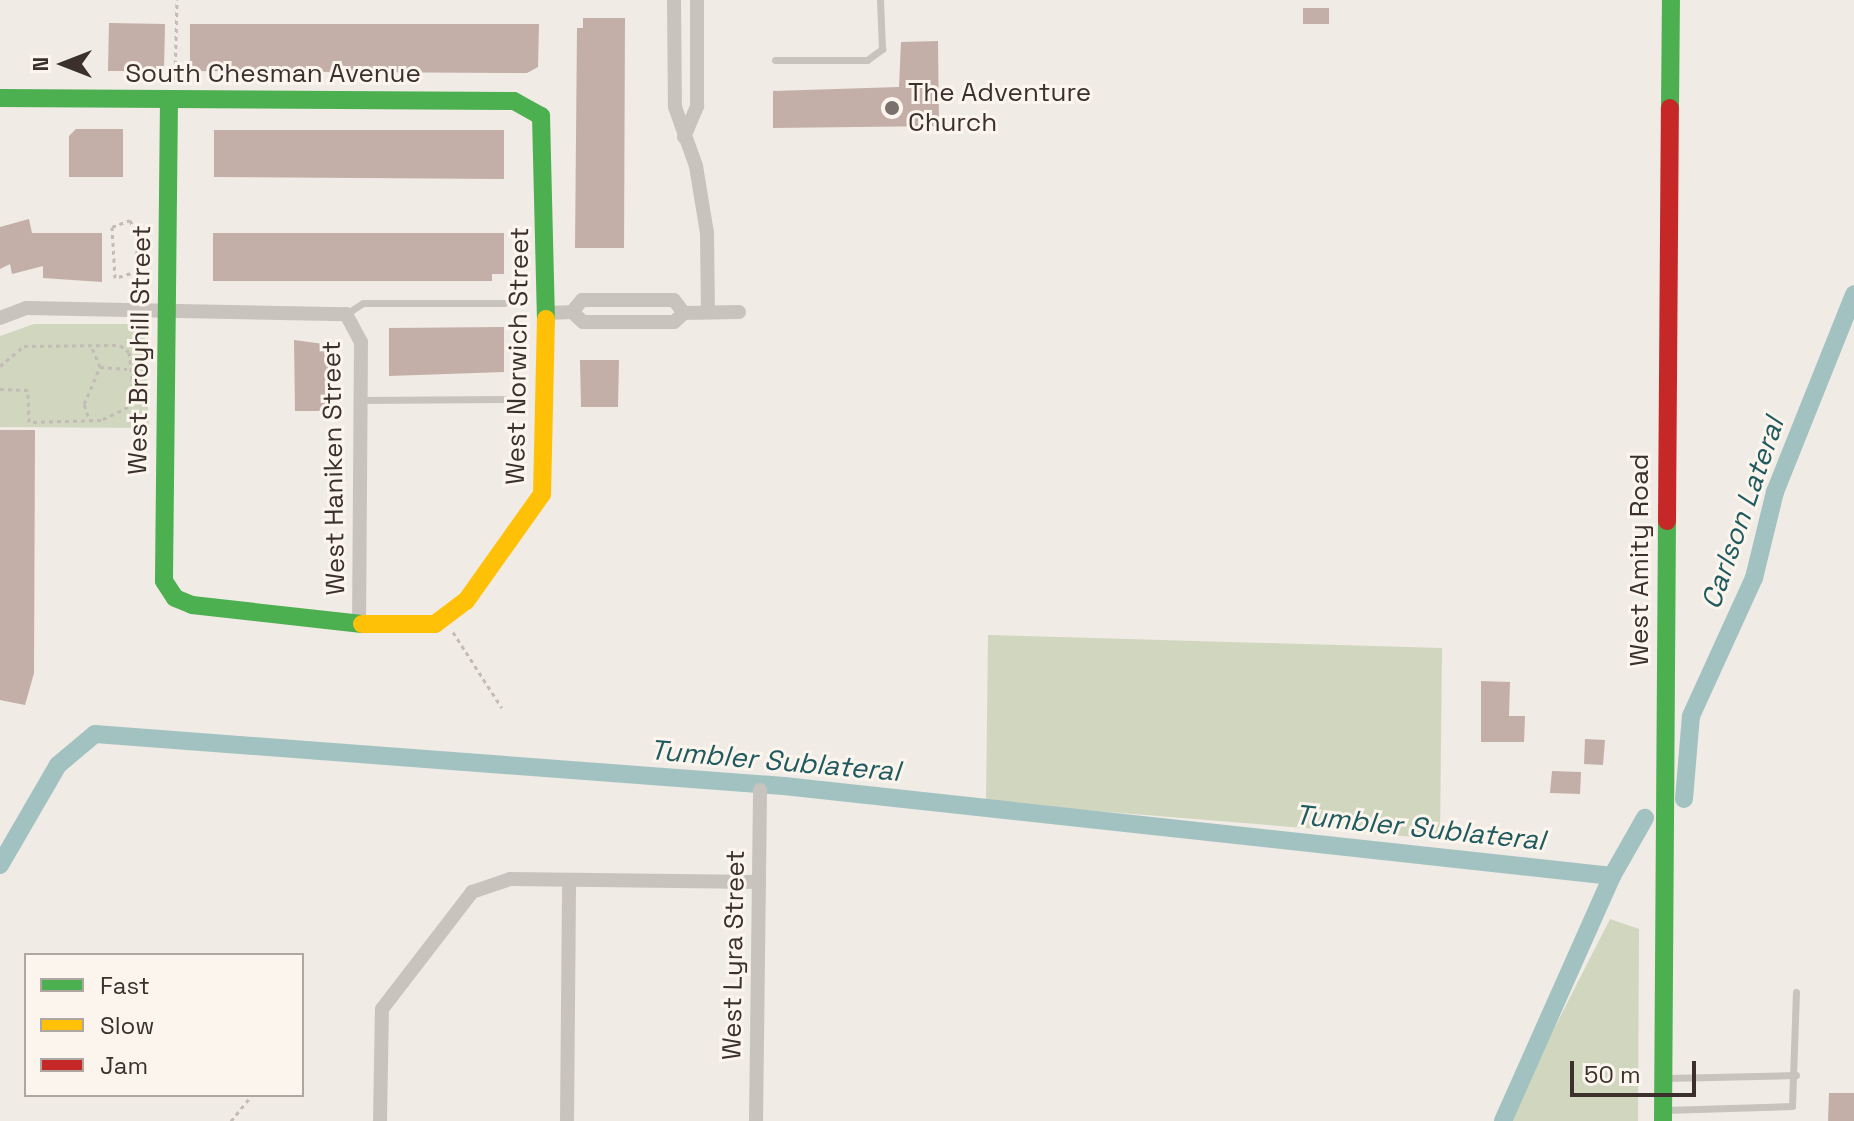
<!DOCTYPE html>
<style>
body{margin:0}
#map{position:relative;width:1854px;height:1121px;overflow:hidden;background:#f0ebe5;font-family:"Space Grotesk",sans-serif}
div>[style]{position:absolute}
[style*='--x']{left:calc(var(--x)*1px);top:calc(var(--y)*1px);width:calc(var(--w)*1px);rotate:calc(var(--a)*1deg)}
.green>*{inset:0;background:#d1d6bf}
.canal>*{height:18px;margin:-9px;padding:0 9px;transform-origin:9px;border-radius:9px;background:#a1c2c1}
.building>*{inset:0;background:#c3afa7}
.path>*{height:3px;margin-top:-1.5px;transform-origin:0;background:repeating-linear-gradient(90deg,#c2bbb6 0 4px,transparent 0 8px)}
.lane>*{height:7px;margin:-3.5px;padding:0 3.5px;transform-origin:3.5px;border-radius:3.5px;background:#c9c3be}
.street>*{height:14px;margin:-7px;padding:0 7px;transform-origin:7px;border-radius:7px;background:#c9c3be}
.fast>*{height:18px;margin:-9px;padding:0 9px;transform-origin:9px;border-radius:9px;background:#4caf50}
.slow>*{height:18px;margin:-9px;padding:0 9px;transform-origin:9px;border-radius:9px;background:#ffc107}
.jam>*{height:18px;margin:-9px;padding:0 9px;transform-origin:9px;border-radius:9px;background:#c62828}
.dots>*{width:22px;height:22px;translate:-50% -50%;box-sizing:border-box;border:4px solid #fbf5ee;border-radius:50%}
span{translate:-50% -50%;white-space:nowrap;text-align:center;line-height:1.15;-webkit-text-stroke:6px #fbf5ee;paint-order:stroke}
.street-label{font-size:26px;color:#3b302b}
.poi-label{font-size:26px;color:#3b302b}
.left{translate:0 -50%;text-align:left}
.water-label{font-size:28px;color:#1f5a5e;font-style:italic}
.legend{position:absolute;left:24px;top:953px;width:280px;height:144px;box-sizing:border-box;background:#fbf5ee;border:2px solid #aea6a0;margin:0;padding:10px 14px;list-style:none;font-size:24px;color:#3b302b}
.legend li{display:flex;align-items:center;gap:16px;height:40px}
.legend b{width:40px;border:2px solid #aea6a0}
.north{position:absolute;left:24px;top:24px;width:80px;height:80px;-webkit-text-stroke:6px #fbf5ee;paint-order:stroke;rotate:270deg;font-size:22px;font-weight:700;line-height:32px;text-align:center;color:#3b302b}
.north::after{content:'';display:block;margin:auto;width:28px;height:36px;background:#3b302b;clip-path:polygon(50% 0,100% 100%,50% 72%,0 100%)}
.scale{position:absolute;left:1570px;top:1061px;width:126px;height:36px;box-sizing:border-box;border:4px solid #3b302b;border-top:0;padding-left:10px;font-size:24px;line-height:28px;white-space:nowrap;color:#3b302b;-webkit-text-stroke:6px #fbf5ee;paint-order:stroke}
</style>
<div id="map">
<div class="green">
<div style="clip-path:polygon(34px 324px,144px 324px,149px 428px,0 427px,0 336px)"></div>
<div style="clip-path:polygon(988px 635px,1442px 648px,1440px 839px,986px 802px)"></div>
<div style="clip-path:polygon(1610px 919px,1639px 929px,1638px 1121px,1507px 1121px)"></div>
</div>
<div class="canal">
<div style="--x:1684;--y:799;--w:83;--a:-85.2"></div>
<div style="--x:1691;--y:716;--w:152;--a:-65.5"></div>
<div style="--x:1754;--y:578;--w:89;--a:-76.3"></div>
<div style="--x:1775;--y:492;--w:213;--a:-68.2"></div>
<div style="--x:0;--y:865;--w:116;--a:-59.9"></div>
<div style="--x:58;--y:765;--w:48;--a:-40"></div>
<div style="--x:95;--y:734;--w:691;--a:4.32"></div>
<div style="--x:784;--y:786;--w:833;--a:6.2"></div>
<div style="--x:1503;--y:1121;--w:268;--a:-66"></div>
<div style="--x:1612;--y:876;--w:67;--a:-60.4"></div>
</div>
<div class="building">
<div style="clip-path:polygon(1303px 8px,1329px 8px,1329px 24px,1303px 24px)"></div>
<div style="clip-path:polygon(583px 18px,625px 18px,624px 248px,575px 248px,577px 28px,583px 28px)"></div>
<div style="clip-path:polygon(109px 23px,165px 24px,164px 71px,108px 71px)"></div>
<div style="clip-path:polygon(190px 24px,539px 24px,538px 67px,527px 73px,190px 71px)"></div>
<div style="clip-path:polygon(938px 41px,939px 126px,773px 128px,773px 91px,899px 87px,901px 42px)"></div>
<div style="clip-path:polygon(76px 129px,123px 129px,123px 177px,69px 177px,69px 136px)"></div>
<div style="clip-path:polygon(214px 130px,504px 130px,504px 179px,214px 177px)"></div>
<div style="clip-path:polygon(29px 219px,32px 233px,102px 233px,102px 282px,43px 278px,43px 266px,12px 274px,10px 264px,0 269px,0 227px)"></div>
<div style="clip-path:polygon(213px 233px,504px 233px,504px 274px,492px 274px,492px 281px,213px 281px)"></div>
<div style="clip-path:polygon(504px 327px,504px 372px,389px 376px,389px 328px)"></div>
<div style="clip-path:polygon(294px 340px,331px 345px,330px 411px,295px 411px)"></div>
<div style="clip-path:polygon(580px 360px,619px 360px,618px 407px,581px 407px)"></div>
<div style="clip-path:polygon(0 430px,35px 430px,34px 673px,25px 705px,0 700px)"></div>
<div style="clip-path:polygon(1481px 681px,1510px 682px,1509px 716px,1525px 716px,1524px 742px,1481px 742px)"></div>
<div style="clip-path:polygon(1585px 739px,1605px 740px,1603px 765px,1584px 764px)"></div>
<div style="clip-path:polygon(1552px 771px,1581px 772px,1580px 794px,1550px 793px)"></div>
<div style="clip-path:polygon(1829px 1093px,1854px 1093px,1854px 1121px,1828px 1121px)"></div>
</div>
<div class="path">
<div style="--x:175;--y:80;--w:80;--a:-88.6"></div>
<div style="--x:136;--y:234;--w:37;--a:87"></div>
<div style="--x:138;--y:271;--w:24;--a:163"></div>
<div style="--x:115;--y:278;--w:51;--a:-93.4"></div>
<div style="--x:112;--y:227;--w:19;--a:-21"></div>
<div style="--x:130;--y:220;--w:15;--a:67"></div>
<div style="--x:136;--y:234;--w:13;--a:0"></div>
<div style="--x:0;--y:366;--w:31;--a:-40"></div>
<div style="--x:24;--y:346;--w:96;--a:-0.6"></div>
<div style="--x:120;--y:345;--w:11;--a:38"></div>
<div style="--x:129;--y:352;--w:43;--a:83.4"></div>
<div style="--x:134;--y:395;--w:13;--a:117"></div>
<div style="--x:128;--y:407;--w:30;--a:154"></div>
<div style="--x:101;--y:420;--w:72;--a:178.4"></div>
<div style="--x:29;--y:422;--w:32;--a:-92"></div>
<div style="--x:28;--y:390;--w:28;--a:-178"></div>
<div style="--x:100;--y:367;--w:27;--a:4"></div>
<div style="--x:88;--y:416;--w:13;--a:-108"></div>
<div style="--x:84;--y:404;--w:40;--a:-66.6"></div>
<div style="--x:100;--y:367;--w:24;--a:-112"></div>
<div style="--x:453;--y:632;--w:90;--a:57.2"></div>
<div style="--x:231;--y:1121;--w:33;--a:-51"></div>
</div>
<div class="lane">
<div style="--x:775;--y:60;--w:92;--a:0"></div>
<div style="--x:867;--y:60;--w:19;--a:-36"></div>
<div style="--x:882;--y:49;--w:49;--a:-92.3"></div>
<div style="--x:346;--y:314;--w:20;--a:-33"></div>
<div style="--x:363;--y:303;--w:141;--a:0"></div>
<div style="--x:361;--y:400;--w:143;--a:-0.4"></div>
<div style="--x:1667;--y:1078;--w:129;--a:-1.3"></div>
<div style="--x:1665;--y:1110;--w:127;--a:-1.8"></div>
<div style="--x:1792;--y:1106;--w:114;--a:-88"></div>
</div>
<div class="street">
<div style="--x:674;--y:0;--w:107;--a:89.5"></div>
<div style="--x:675;--y:107;--w:63;--a:70.4"></div>
<div style="--x:696;--y:166;--w:68;--a:80.7"></div>
<div style="--x:707;--y:233;--w:79;--a:89.3"></div>
<div style="--x:684;--y:137;--w:34;--a:-67"></div>
<div style="--x:697;--y:106;--w:106;--a:-90"></div>
<div style="--x:547;--y:313;--w:25;--a:-2"></div>
<div style="--x:572;--y:312;--w:15;--a:42"></div>
<div style="--x:583;--y:322;--w:91;--a:0"></div>
<div style="--x:674;--y:322;--w:13;--a:-42"></div>
<div style="--x:684;--y:313;--w:16;--a:-128"></div>
<div style="--x:674;--y:300;--w:92;--a:180"></div>
<div style="--x:582;--y:300;--w:16;--a:130"></div>
<div style="--x:684;--y:313;--w:55;--a:-1"></div>
<div style="--x:0;--y:318;--w:28;--a:-21"></div>
<div style="--x:26;--y:308;--w:320;--a:1.1"></div>
<div style="--x:346;--y:314;--w:32;--a:62"></div>
<div style="--x:361;--y:342;--w:282;--a:90.4"></div>
<div style="--x:380;--y:1121;--w:112;--a:-89"></div>
<div style="--x:382;--y:1009;--w:148;--a:-52.4"></div>
<div style="--x:472;--y:892;--w:40;--a:-18.9"></div>
<div style="--x:510;--y:879;--w:249;--a:0.7"></div>
<div style="--x:567;--y:1121;--w:240;--a:-89.5"></div>
<div style="--x:756;--y:1121;--w:331;--a:-89.3"></div>
</div>
<div class="fast">
<div style="--x:0;--y:98;--w:514;--a:0.33"></div>
<div style="--x:514;--y:101;--w:31;--a:29"></div>
<div style="--x:541;--y:116;--w:203;--a:88.6"></div>
<div style="--x:169;--y:100;--w:481;--a:90.6"></div>
<div style="--x:164;--y:581;--w:20;--a:57"></div>
<div style="--x:175;--y:598;--w:18;--a:22"></div>
<div style="--x:192;--y:605;--w:171;--a:6.4"></div>
<div style="--x:1670;--y:108;--w:108;--a:-89.5"></div>
<div style="--x:1663;--y:1121;--w:600;--a:-89.62"></div>
</div>
<div class="slow">
<div style="--x:362;--y:624;--w:73;--a:0"></div>
<div style="--x:435;--y:624;--w:39;--a:-37"></div>
<div style="--x:466;--y:601;--w:131;--a:-54.6"></div>
<div style="--x:542;--y:494;--w:175;--a:-88.7"></div>
</div>
<div class="jam">
<div style="--x:1667;--y:521;--w:413;--a:-89.6"></div>
</div>
<div class="dots">
<div style="left:892px;top:108px;background:#7a716c"></div>
</div>
<div class="street-label">
<span style="left:273px;top:74px">South Chesman Avenue</span>
<span style="left:140px;top:350px;rotate:-89deg">West Broyhill Street</span>
<span style="left:518px;top:356px;rotate:-89deg">West Norwich Street</span>
<span style="left:334px;top:468px;rotate:-91deg">West Haniken Street</span>
<span style="left:1640px;top:560px;rotate:-90deg">West Amity Road</span>
<span style="left:734px;top:955px;rotate:-89deg">West Lyra Street</span>
</div>
<div class="poi-label">
<span class="left" style="left:908px;top:108px">The Adventure<br>Church</span>
</div>
<div class="water-label">
<span style="left:1742px;top:513px;rotate:-71deg">Carlson Lateral</span>
<span style="left:775px;top:760px;rotate:5deg">Tumbler Sublateral</span>
<span style="left:1420px;top:827px;rotate:6deg">Tumbler Sublateral</span>
</div>
<ul class="legend">
<li><b style="height:10px;background:#4caf50"></b>Fast</li>
<li><b style="height:10px;background:#ffc107"></b>Slow</li>
<li><b style="height:10px;background:#c62828"></b>Jam</li>
</ul>
<div class="north">N</div>
<div class="scale">50 m</div>
</div>
